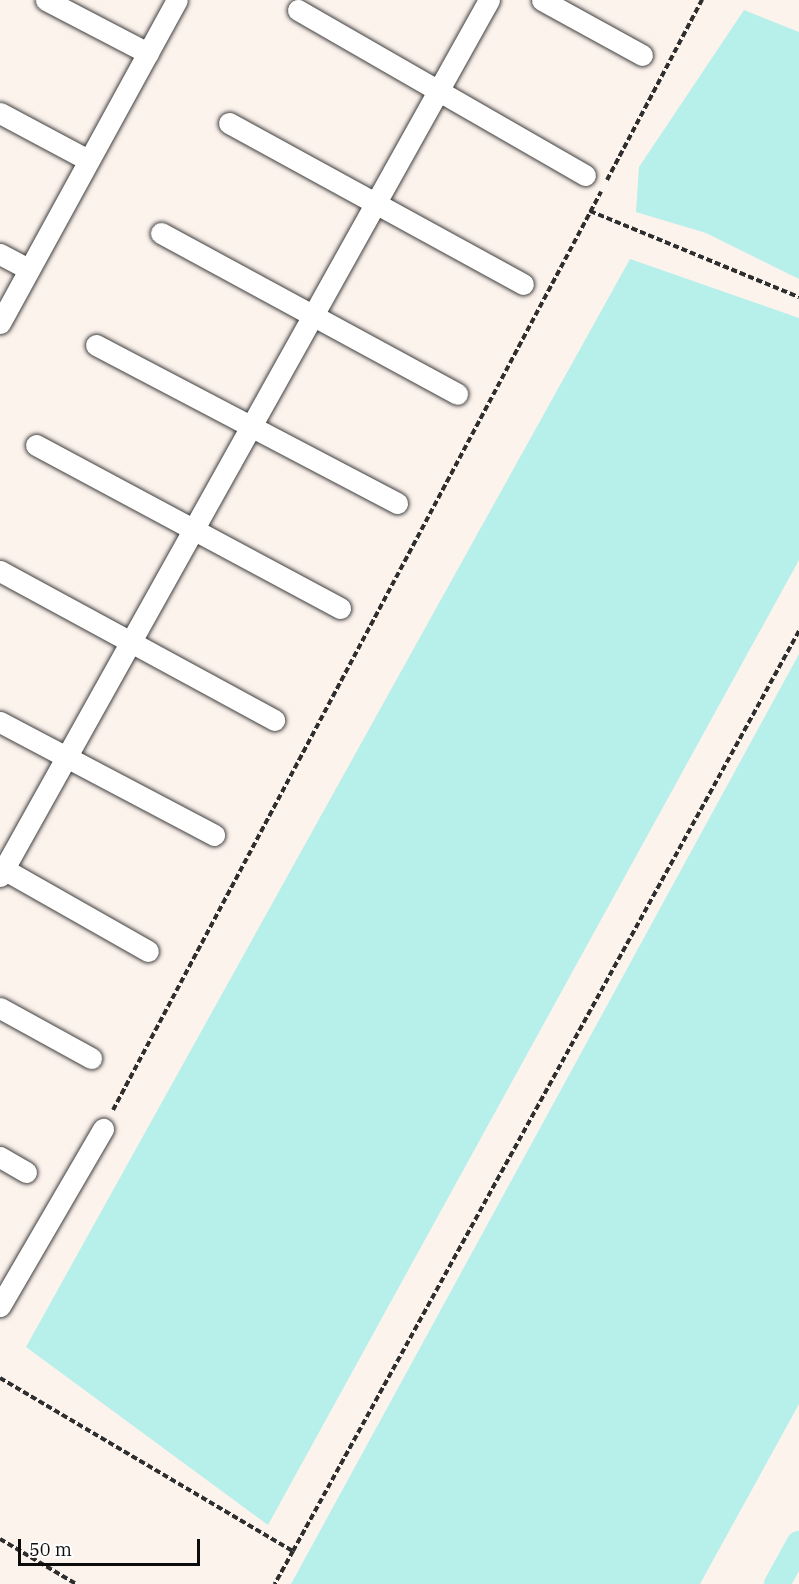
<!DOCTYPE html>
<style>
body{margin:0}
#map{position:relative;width:799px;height:1584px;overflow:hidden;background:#fdf3ed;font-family:"IBM Plex Serif",serif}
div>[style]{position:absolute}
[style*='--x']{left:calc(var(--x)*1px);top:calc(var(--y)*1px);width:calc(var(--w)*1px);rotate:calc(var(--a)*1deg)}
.water>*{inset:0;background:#b7efeb}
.canal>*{height:26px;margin:-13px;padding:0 13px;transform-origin:13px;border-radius:13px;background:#b7efeb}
.path>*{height:4px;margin-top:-2px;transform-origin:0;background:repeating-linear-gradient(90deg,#2e2e2e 0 6px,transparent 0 9px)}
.roads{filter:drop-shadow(0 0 2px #3f3f3f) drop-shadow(0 0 2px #3f3f3f)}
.minor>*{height:21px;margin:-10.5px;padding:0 10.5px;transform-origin:10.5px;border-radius:10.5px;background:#fff}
span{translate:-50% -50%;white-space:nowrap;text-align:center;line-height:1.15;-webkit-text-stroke:6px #fff;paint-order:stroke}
.scale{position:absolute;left:18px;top:1539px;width:182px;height:27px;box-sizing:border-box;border:3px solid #0c0c0c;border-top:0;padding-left:8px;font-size:18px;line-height:21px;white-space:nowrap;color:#0c0c0c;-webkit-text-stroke:4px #fff;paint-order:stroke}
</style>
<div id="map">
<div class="water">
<div style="clip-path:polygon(744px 10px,799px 32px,799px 279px,706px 233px,636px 212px,639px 167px)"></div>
<div style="clip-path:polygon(630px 259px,799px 318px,799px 560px,268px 1525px,26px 1347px)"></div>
<div style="clip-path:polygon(799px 654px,799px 1404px,700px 1584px,291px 1584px)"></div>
</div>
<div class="canal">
<div style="--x:777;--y:1584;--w:46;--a:-61.2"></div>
</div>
<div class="path">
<div style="--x:607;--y:180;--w:204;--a:-62.2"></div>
<div style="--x:590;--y:211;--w:226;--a:22.4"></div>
<div style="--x:113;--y:1110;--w:1040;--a:-62.01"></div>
<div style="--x:0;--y:1378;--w:340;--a:30.6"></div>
<div style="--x:293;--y:1551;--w:38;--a:119"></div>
<div style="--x:0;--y:1539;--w:88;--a:30.6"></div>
<div style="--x:293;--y:1551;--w:1050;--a:-61.19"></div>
</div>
<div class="roads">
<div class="minor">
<div style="--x:46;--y:0;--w:115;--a:27.5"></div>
<div style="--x:542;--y:0;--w:114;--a:28.8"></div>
<div style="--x:298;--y:10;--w:331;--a:29.9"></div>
<div style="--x:0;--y:113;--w:100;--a:28.1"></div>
<div style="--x:229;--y:123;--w:335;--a:28.7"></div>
<div style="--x:161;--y:233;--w:337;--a:28.5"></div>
<div style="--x:0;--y:254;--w:32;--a:28"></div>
<div style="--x:0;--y:323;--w:368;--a:-61.3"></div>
<div style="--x:96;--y:345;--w:340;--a:27.7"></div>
<div style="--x:36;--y:445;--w:345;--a:28.2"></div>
<div style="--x:0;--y:571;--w:312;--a:28.5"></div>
<div style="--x:0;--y:722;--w:242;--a:27.8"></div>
<div style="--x:0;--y:867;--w:170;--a:29.6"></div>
<div style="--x:0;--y:876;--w:1003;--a:-60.83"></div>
<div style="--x:0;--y:1008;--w:104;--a:28.8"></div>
<div style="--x:0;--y:1157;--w:30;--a:30"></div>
<div style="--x:0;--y:1306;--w:205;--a:-59.8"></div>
</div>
</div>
<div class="scale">50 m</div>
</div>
